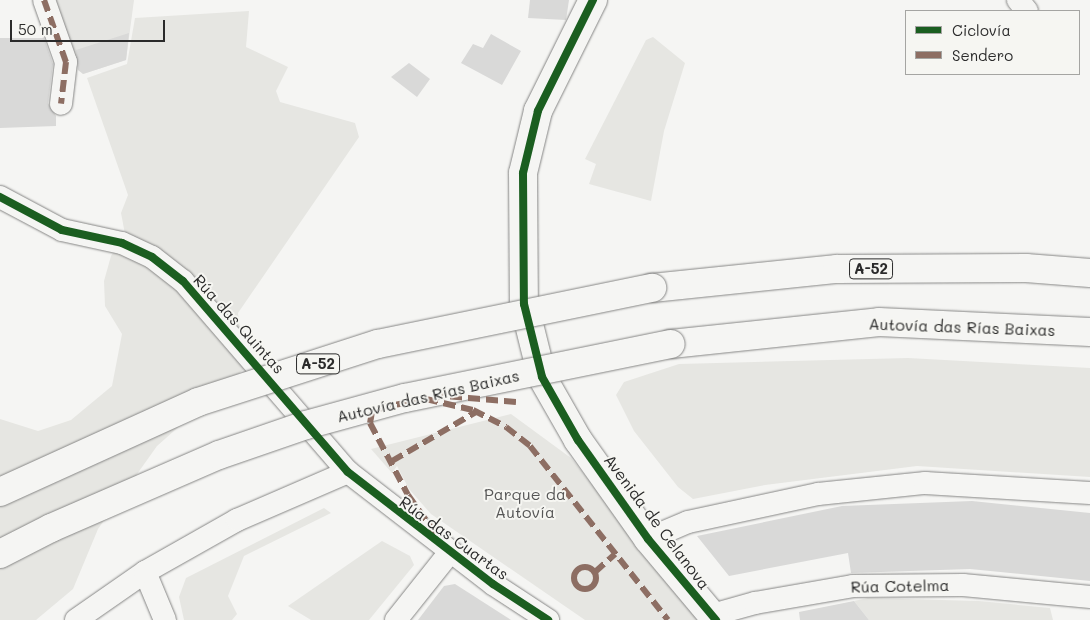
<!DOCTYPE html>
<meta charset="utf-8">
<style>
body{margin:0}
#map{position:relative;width:1090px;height:620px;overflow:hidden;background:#f5f5f3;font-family:Mali,sans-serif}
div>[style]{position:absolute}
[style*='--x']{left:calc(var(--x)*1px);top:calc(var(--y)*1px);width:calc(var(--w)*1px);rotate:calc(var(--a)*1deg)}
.built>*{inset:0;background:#e5e5e2}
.green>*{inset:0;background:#e6e6e2}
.building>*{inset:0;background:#d9d9d8}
.roads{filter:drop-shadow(0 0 1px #868685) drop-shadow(0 0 1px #868685)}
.street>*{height:22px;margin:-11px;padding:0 11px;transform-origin:11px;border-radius:11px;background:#f5f5f3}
.secondary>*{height:28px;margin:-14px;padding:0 14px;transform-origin:14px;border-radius:14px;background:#f5f5f3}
.highway>*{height:28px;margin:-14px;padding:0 14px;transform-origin:14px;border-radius:14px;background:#f5f5f3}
.bridges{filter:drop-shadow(0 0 1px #868685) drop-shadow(0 0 1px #868685)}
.highway-bridge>*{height:28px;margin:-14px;padding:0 14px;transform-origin:14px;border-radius:14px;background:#f5f5f3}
.quiet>*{height:6px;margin-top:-3px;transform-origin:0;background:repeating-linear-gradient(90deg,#8d6e63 0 12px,transparent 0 18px)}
.quiet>.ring{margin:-3px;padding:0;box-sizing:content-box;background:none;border:6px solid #8d6e63;border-radius:50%}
.cycleway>*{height:8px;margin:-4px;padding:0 4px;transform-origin:4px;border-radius:4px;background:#1b5e20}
span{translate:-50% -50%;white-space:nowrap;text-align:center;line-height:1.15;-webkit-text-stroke:4px #f6f6f2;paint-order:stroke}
.shield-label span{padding:1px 4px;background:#f6f6f2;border:1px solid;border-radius:4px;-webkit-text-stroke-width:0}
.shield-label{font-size:15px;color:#2b2b2b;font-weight:700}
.street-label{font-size:16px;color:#2b2b2b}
.park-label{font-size:16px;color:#565656}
.legend{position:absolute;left:905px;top:10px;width:175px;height:65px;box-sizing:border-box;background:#f6f6f2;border:1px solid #a5a5a2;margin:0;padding:6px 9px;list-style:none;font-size:15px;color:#2b2b2b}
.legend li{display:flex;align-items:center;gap:10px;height:25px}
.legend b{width:25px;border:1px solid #a5a5a2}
.scale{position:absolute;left:10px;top:20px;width:155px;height:22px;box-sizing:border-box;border:2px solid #2b2b2b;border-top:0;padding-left:6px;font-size:15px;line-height:18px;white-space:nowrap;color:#2b2b2b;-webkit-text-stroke:4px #f6f6f2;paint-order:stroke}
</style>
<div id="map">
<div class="built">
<div style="clip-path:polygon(51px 0,134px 0,126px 60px,83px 74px)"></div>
</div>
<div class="green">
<div style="clip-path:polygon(249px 11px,246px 47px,288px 67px,276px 91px,280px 102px,355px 123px,359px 137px,238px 313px,245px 368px,157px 446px,98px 529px,73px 589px,36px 620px,0 620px,0 419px,38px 431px,71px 420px,112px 386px,122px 334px,105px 306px,104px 281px,111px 256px,125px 234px,121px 213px,128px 195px,87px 78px,127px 64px,135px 18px)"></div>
<div style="clip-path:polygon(653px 37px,685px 63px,664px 131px,651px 201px,589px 184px,596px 164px,585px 159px,646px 40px)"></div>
<div style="clip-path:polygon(908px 358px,1090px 368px,1090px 477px,917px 466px,765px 485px,693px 499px,678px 487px,634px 431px,616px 395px,624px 382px,679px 364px)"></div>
<div style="clip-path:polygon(511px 414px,571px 458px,703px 620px,585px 620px,431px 514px,409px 489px,397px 466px,392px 473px,371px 449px)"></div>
<div style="clip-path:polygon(324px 508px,331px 513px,244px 556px,228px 596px,237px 614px,232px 620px,184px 620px,179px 597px,186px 578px)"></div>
<div style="clip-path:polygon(382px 541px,410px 556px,414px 565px,369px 620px,311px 620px,288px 606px)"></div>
<div style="clip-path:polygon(868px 598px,979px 601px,1050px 608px,1053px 620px,869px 620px,854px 601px)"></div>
</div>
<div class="building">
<div style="clip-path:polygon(530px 0,569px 0,566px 20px,528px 18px)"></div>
<div style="clip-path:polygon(129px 33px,126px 60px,83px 74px,78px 70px,76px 50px)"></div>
<div style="clip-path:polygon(491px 34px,521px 51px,502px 85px,461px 63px,473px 44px,483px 48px)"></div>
<div style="clip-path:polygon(0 38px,44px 38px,53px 64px,48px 103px,56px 116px,56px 126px,0 128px)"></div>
<div style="clip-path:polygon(409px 63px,430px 79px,417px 97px,391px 77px)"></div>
<div style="clip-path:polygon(972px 501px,1090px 513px,1090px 581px,970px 569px,851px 573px,848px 553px,729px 576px,697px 536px,842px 506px)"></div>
<div style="clip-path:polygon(455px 584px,511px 620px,418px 620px,444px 586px)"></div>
<div style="clip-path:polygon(854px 601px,869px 620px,800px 620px,799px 612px)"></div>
</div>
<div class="roads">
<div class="street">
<div style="--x:44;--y:0;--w:66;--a:70.5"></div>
<div style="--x:66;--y:62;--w:42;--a:96.8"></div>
<div style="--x:1018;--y:0;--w:14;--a:51"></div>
<div style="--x:0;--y:197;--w:70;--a:28"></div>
<div style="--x:62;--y:230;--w:61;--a:12.2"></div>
<div style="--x:122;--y:243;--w:33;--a:25"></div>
<div style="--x:152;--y:257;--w:39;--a:38"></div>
<div style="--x:183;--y:281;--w:252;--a:49.2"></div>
<div style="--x:348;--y:472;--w:183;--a:37.7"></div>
<div style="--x:493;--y:584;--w:66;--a:33.2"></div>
<div style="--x:648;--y:539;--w:43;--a:-23"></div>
<div style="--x:688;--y:522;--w:133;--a:-12.2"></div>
<div style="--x:818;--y:494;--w:108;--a:-5.9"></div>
<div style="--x:925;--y:483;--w:165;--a:3.5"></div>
<div style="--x:145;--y:572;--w:52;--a:67.4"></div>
<div style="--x:712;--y:615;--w:45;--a:-15.6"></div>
<div style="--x:755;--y:603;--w:99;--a:-9.8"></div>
<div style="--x:853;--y:586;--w:110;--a:-0.5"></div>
<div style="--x:963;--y:585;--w:128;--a:5.4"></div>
<div style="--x:76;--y:620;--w:84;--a:-34.8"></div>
<div style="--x:145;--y:572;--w:106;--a:-29.5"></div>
<div style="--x:237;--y:520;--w:121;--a:-23.4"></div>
<div style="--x:396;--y:620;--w:87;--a:-51.5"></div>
</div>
<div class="secondary">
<div style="--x:593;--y:0;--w:124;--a:116.4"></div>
<div style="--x:538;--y:111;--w:64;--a:103.6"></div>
<div style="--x:523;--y:173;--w:131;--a:89.6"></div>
<div style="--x:524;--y:304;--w:75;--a:76.1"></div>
<div style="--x:542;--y:377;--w:73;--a:60.3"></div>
<div style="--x:578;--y:440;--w:121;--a:54.7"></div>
<div style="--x:648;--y:539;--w:106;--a:50"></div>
</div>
<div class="highway">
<div style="--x:652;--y:288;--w:186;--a:-5.9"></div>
<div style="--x:837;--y:269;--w:189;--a:-0.3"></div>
<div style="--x:1026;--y:268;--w:64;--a:4.5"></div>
<div style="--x:671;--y:344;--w:209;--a:-6"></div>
<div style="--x:879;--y:322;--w:211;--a:2.7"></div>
</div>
</div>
<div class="bridges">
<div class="highway-bridge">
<div style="--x:0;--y:492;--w:217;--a:-24.4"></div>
<div style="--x:198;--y:402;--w:189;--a:-17.9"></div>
<div style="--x:378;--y:344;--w:280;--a:-11.6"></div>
<div style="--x:0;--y:554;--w:57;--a:-27"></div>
<div style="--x:51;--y:528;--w:183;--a:-23.5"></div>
<div style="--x:219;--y:455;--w:92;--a:-19"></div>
<div style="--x:306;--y:425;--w:103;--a:-15.3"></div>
<div style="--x:405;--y:398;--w:271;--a:-11.5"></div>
</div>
</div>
<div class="quiet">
<div style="--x:44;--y:0;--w:66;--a:70.5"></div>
<div style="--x:66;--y:62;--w:42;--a:96.8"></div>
<div style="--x:426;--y:399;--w:43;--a:169.2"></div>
<div style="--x:384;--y:407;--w:13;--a:157"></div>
<div style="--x:372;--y:412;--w:11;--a:100"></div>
<div style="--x:370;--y:423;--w:81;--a:62.2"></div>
<div style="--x:408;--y:495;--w:47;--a:54.6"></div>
<div style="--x:516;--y:402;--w:71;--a:-175.2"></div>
<div style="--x:445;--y:396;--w:19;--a:171"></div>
<div style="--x:426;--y:399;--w:48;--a:13.2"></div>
<div style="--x:473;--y:410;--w:37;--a:27"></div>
<div style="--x:506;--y:427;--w:31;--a:38"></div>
<div style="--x:530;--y:446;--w:222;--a:51.6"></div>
<div style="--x:392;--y:461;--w:97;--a:-30.3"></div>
<div class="ring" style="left:574px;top:567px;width:16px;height:16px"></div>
<div style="--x:595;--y:572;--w:27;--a:-42"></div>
</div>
<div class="cycleway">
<div style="--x:593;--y:0;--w:124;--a:116.4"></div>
<div style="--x:538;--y:111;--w:64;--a:103.6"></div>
<div style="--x:523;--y:173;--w:131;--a:89.6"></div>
<div style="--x:524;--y:304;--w:75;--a:76.1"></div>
<div style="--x:542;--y:377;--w:73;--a:60.3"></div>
<div style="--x:578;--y:440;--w:121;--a:54.7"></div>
<div style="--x:648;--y:539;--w:106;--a:50"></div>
<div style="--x:0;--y:197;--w:70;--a:28"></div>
<div style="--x:62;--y:230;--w:61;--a:12.2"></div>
<div style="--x:122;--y:243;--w:33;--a:25"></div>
<div style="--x:152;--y:257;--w:39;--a:38"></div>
<div style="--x:183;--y:281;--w:252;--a:49.2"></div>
<div style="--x:348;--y:472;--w:183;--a:37.7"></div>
<div style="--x:493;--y:584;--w:66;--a:33.2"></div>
</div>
<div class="shield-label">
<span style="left:871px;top:269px">A-52</span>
<span style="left:318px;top:364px">A-52</span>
</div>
<div class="street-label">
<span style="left:239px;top:324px;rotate:48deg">Rúa das Quintas</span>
<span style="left:962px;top:327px;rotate:2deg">Autovía das Rías Baixas</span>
<span style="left:428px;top:396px;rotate:-13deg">Autovía das Rías Baixas</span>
<span style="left:657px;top:522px;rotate:53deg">Avenida de Celanova</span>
<span style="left:454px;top:538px;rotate:36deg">Rúa das Cuartas</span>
<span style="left:900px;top:586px;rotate:-1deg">Rúa Cotelma</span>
</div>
<div class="park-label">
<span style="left:525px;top:503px">Parque da<br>Autovía</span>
</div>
<ul class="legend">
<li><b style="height:6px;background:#1b5e20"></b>Ciclovía</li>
<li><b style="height:6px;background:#8d6e63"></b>Sendero</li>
</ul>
<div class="scale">50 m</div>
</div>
